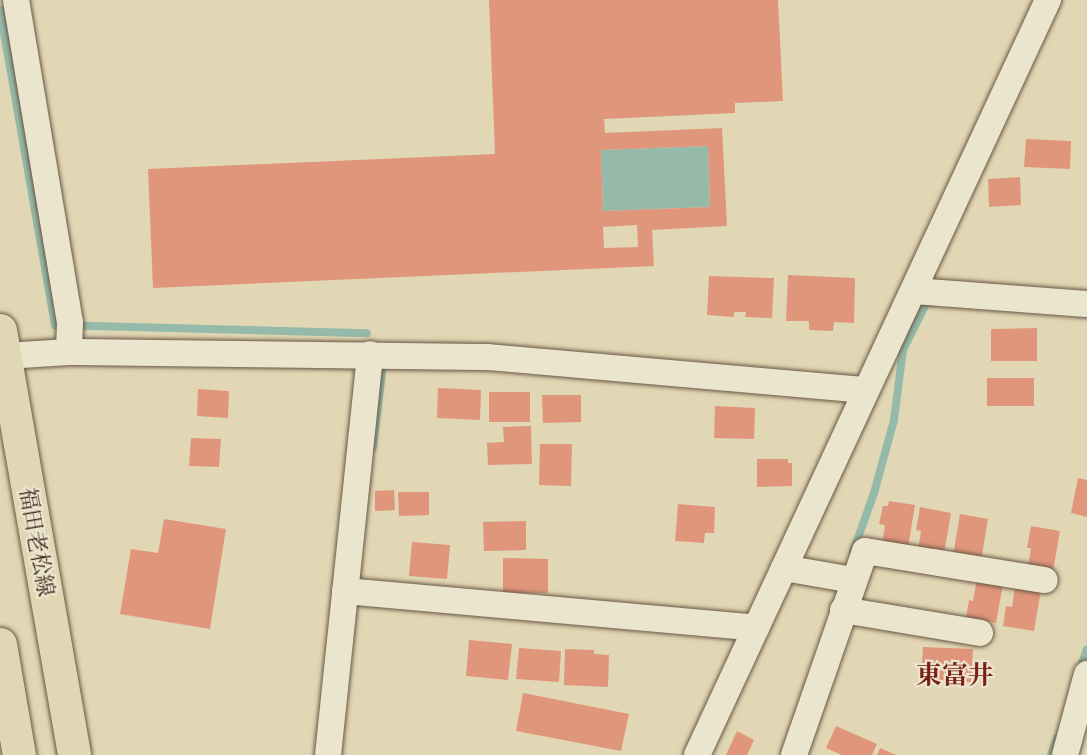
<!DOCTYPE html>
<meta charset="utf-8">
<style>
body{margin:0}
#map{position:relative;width:1087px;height:755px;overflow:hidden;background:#e2d7b4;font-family:"EB Garamond","Noto Serif JP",serif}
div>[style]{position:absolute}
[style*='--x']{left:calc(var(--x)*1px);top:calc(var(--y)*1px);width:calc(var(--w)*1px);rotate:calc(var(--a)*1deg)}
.water>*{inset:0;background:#95baa9}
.stream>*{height:8px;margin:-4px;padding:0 4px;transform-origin:4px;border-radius:4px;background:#95baa9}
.building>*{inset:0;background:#e0967b}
.roads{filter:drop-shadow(0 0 2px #685745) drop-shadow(0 0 2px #685745)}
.minor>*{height:26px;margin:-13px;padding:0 13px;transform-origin:13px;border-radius:13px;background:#ece5ce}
.major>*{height:33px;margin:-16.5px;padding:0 16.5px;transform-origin:16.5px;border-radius:16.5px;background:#e2d7b4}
span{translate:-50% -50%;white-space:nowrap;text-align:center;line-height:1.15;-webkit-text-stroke:4.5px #ece5ce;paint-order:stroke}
.street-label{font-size:22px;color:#3f2c20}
.quarter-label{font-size:26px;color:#7a1f14;font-weight:700}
</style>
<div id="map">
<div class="water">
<div style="clip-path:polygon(708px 146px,710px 207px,603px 211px,601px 150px)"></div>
</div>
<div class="stream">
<div style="--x:0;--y:10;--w:320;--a:80.1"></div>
<div style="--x:55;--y:325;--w:312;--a:1.5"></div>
<div style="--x:373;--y:447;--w:76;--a:-83.2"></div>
<div style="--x:853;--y:552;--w:63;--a:-70.4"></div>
<div style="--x:874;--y:493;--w:76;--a:-74.7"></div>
<div style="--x:894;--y:420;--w:71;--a:-82.7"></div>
<div style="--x:903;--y:350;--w:54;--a:-63.4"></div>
<div style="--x:927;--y:302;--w:7;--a:8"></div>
<div style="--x:1079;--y:672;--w:24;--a:-71"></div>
<div style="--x:1051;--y:755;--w:18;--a:-71"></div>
</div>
<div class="building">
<div style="clip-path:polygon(evenodd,489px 0,778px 0,783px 101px,735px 103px,735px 113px,604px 119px,605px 133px,722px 128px,727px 226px,652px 230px,654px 266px,153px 288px,148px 169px,495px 154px,489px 0,708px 146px,710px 207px,603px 211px,601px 150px,708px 146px,489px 0,637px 225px,638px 247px,604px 248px,603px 227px,637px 225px)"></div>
<div style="clip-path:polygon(1026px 139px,1071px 141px,1070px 169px,1024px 167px)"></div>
<div style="clip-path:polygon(1020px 177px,1021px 205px,989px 207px,988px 179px)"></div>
<div style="clip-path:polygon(788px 275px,855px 278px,854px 323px,834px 322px,833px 331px,809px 330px,809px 321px,786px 321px)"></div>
<div style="clip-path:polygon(709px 276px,774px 278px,772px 318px,745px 317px,746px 312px,734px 312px,734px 317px,707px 315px)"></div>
<div style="clip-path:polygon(1037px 328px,1037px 361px,991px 361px,991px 329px)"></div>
<div style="clip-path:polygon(987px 378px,1034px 378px,1034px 406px,987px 406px)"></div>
<div style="clip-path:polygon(438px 388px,481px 390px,480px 420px,437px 418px)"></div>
<div style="clip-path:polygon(198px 389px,229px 391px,228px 418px,197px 416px)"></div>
<div style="clip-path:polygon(489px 392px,530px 392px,530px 422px,489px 422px)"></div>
<div style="clip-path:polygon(542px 395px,581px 395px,581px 422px,543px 423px)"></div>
<div style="clip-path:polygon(715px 406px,755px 408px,754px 439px,714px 438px)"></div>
<div style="clip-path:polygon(531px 426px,532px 464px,488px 465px,487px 443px,504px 442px,503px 427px)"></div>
<div style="clip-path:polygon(191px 438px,221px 439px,219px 467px,189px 466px)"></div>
<div style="clip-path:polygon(540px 444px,572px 444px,571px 486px,539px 485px)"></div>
<div style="clip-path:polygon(757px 459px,788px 459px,788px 463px,792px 463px,792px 486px,757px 487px)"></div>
<div style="clip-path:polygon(1078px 478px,1087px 480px,1087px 517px,1071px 513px)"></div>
<div style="clip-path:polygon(394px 490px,395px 510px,375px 511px,375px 491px)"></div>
<div style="clip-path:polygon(398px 492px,429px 492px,429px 515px,399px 516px)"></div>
<div style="clip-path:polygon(889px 501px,915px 505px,908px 548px,882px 544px,885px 525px,879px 524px,883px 506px,888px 506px)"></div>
<div style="clip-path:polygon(678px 504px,715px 507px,714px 533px,705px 533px,704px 543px,675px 541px)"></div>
<div style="clip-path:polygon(920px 507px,951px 513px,944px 554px,918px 550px,921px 531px,916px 530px)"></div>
<div style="clip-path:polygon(960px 514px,988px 519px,981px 561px,953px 556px)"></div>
<div style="clip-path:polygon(164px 519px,226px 529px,210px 629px,120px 614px,131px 549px,158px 553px)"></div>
<div style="clip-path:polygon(526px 521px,526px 550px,484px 551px,483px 522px)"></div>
<div style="clip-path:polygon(1031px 526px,1060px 531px,1053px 571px,1028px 566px,1031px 548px,1027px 548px)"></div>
<div style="clip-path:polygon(412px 542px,450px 545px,447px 579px,409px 576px)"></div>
<div style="clip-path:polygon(503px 558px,548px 559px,548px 593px,503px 593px)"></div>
<div style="clip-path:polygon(977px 579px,1003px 584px,996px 623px,966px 618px,969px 600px,973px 601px)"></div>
<div style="clip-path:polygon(1015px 586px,1041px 590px,1034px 631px,1003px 626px,1006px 606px,1012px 607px)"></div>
<div style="clip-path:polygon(469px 640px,512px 644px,508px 680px,466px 676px)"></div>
<div style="clip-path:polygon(923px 647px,973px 649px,971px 682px,921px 681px)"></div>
<div style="clip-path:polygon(519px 648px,561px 651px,559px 682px,516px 679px)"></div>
<div style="clip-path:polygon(565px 649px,594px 650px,594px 654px,609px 655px,608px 687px,564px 685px)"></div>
<div style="clip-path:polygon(523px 693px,629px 714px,621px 751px,516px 731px)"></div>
<div style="clip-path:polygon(836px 726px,877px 744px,872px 755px,842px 755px,826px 748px)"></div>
<div style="clip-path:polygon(737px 731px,754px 740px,747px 755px,726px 755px)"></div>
<div style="clip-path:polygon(880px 748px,896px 755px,877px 755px)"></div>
</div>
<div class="roads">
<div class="minor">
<div style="--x:16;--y:0;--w:326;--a:80.5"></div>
<div style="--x:70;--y:322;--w:30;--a:92"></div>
<div style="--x:914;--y:291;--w:173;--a:4.3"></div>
<div style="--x:5;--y:356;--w:64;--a:-3.6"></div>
<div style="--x:69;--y:352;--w:419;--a:0.7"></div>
<div style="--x:488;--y:357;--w:378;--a:5"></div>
<div style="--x:784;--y:568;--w:70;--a:9.9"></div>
<div style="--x:345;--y:591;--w:413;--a:5.1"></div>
<div style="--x:843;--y:610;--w:139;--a:9.5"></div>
<div style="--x:328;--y:755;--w:403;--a:-84"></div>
<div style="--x:697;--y:755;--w:833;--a:-65.07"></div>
<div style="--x:794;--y:755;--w:216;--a:-70.8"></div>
<div style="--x:865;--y:551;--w:182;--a:9.2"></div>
<div style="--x:1065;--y:755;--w:84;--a:-74.8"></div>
</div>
<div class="major">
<div style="--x:0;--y:330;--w:431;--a:80.1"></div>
<div style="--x:0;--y:644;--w:113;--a:80.3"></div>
</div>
</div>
<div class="street-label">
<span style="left:37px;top:542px;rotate:80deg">福田老松線</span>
</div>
<div class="quarter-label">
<span style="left:955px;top:676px">東富井</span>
</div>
</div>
